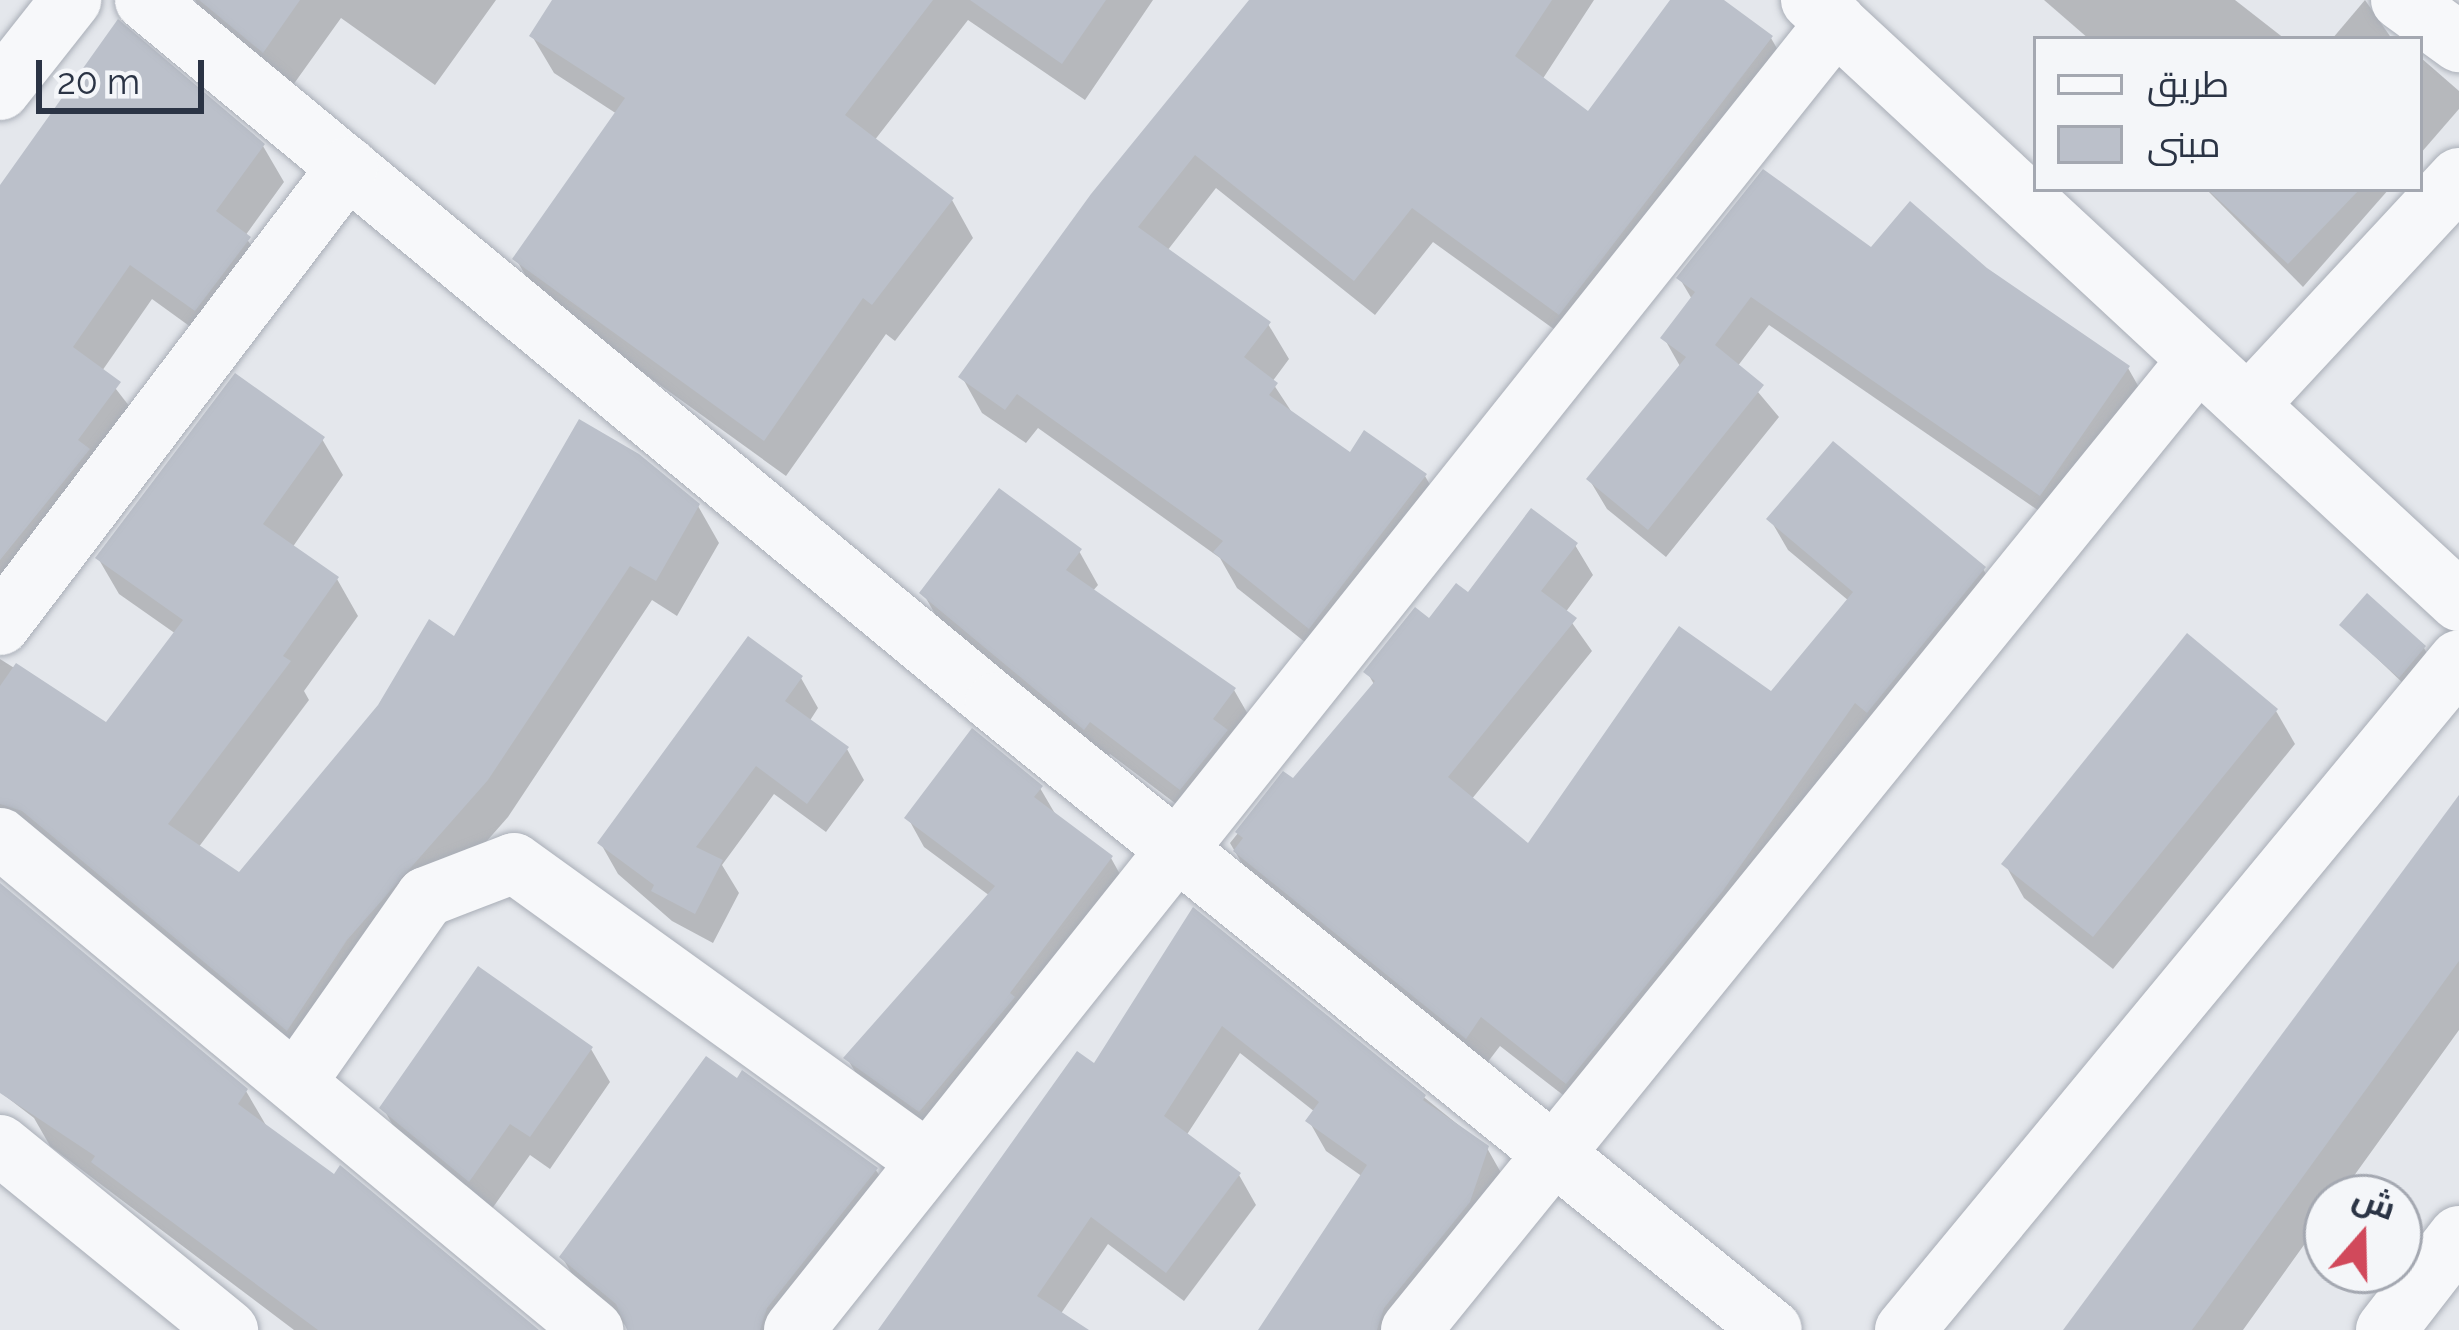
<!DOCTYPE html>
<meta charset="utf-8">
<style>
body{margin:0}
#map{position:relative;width:2459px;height:1330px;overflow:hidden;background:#e4e7ec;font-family:Raleway,Cairo,sans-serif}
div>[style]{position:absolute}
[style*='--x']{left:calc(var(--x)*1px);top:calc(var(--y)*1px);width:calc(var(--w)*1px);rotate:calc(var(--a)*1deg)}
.shadow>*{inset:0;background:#0003}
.building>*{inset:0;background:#bbc0ca}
.roads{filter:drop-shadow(0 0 3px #a9aeb7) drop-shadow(0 0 3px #a9aeb7)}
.minor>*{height:60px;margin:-30px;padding:0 30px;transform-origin:30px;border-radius:30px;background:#f7f8fa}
span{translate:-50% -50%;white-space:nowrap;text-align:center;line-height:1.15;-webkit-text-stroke:9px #f4f6f9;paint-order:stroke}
.legend{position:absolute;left:2033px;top:36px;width:390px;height:156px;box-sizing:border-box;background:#f4f6f9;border:3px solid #a4a8b1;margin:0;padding:15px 21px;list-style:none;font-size:36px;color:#2b3445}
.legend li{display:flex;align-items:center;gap:24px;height:60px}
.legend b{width:60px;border:3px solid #a4a8b1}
.north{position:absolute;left:2303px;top:1174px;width:120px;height:120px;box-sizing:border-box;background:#f4f6f9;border:3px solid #a4a8b1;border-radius:50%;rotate:20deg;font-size:33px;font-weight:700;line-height:48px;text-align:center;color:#2b3445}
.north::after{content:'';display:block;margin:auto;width:42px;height:54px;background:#d1495b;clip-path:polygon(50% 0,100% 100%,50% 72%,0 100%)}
.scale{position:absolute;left:36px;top:60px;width:168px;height:54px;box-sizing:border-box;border:6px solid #2b3445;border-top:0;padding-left:15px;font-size:36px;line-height:42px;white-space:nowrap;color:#2b3445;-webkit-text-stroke:9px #f4f6f9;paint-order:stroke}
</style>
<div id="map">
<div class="shadow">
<div style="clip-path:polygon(195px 0,496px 0,435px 85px,341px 18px,288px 92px,212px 30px)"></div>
<div style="clip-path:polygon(555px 0,1153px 0,1085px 100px,968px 20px,874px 141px,952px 200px,973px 238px,895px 341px,886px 334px,786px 476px,538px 297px,516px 259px,617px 114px,554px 73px,532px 36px)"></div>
<div style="clip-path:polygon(1252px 0,1594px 0,1542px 80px,1589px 115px,1673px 0,1718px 0,1771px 38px,1791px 73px,1580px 348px,1433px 242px,1375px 315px,1216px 188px,1167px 251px,1268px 324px,1289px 359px,1272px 382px,1295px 417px,1350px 456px,1425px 476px,1445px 511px,1330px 662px,1237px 588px,1220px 558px,1038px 428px,1026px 443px,982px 413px,962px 377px)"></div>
<div style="clip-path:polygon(2044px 0,2235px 0,2285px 39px,2089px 39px)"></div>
<div style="clip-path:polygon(2365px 0,2392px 39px,2332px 39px)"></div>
<div style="clip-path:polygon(2420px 57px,2459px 91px,2459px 109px,2420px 154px)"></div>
<div style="clip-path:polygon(263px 146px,284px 182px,245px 236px,270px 275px,217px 346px,152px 299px,102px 371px,140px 420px,0 633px,0 190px)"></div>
<div style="clip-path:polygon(2206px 189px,2389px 189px,2303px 287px)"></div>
<div style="clip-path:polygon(1872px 252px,1985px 270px,2128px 368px,2145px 398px,2058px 524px,1769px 325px,1737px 367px,1779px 417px,1666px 557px,1607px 509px,1589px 479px,1681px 368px,1664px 338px,1693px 301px,1680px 279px)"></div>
<div style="clip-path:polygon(322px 439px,343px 475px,292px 548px,337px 579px,358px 616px,304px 691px,309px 700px,198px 848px,239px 876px,455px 640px,698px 506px,719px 543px,677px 616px,652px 600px,508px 817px,367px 977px,308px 1065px,0 851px,0 659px,106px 726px,176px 634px,119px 594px,98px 558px)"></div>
<div style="clip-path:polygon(1770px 519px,1983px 569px,2001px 599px,1585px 1112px,1500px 1046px,1484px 1067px,1248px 874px,1230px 843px,1284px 776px,1293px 783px,1375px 686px,1367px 672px,1468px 596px,1575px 545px,1593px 575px,1565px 613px,1592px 651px,1471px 800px,1529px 848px,1772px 695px,1849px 601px,1788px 550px)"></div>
<div style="clip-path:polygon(1079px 551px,1098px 585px,1092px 592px,1234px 690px,1253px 723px,1200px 822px,1110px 754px,1104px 762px,942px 626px,923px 593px)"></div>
<div style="clip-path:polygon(2342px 625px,2424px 648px,2430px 659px,2407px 687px)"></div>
<div style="clip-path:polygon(801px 678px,818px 708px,809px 722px,847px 749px,864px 780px,826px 832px,774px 794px,722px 865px,739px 893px,713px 943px,672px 921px,618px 874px,601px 844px)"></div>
<div style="clip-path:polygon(2276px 711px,2295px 744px,2113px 969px,2024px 898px,2005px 864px)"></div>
<div style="clip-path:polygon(1040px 788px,1057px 817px,1111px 858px,1127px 887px,936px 1139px,864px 1087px,847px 1058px,990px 896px,924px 847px,908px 818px)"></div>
<div style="clip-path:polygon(2459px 800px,2459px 1030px,2338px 1198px,2327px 1198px,2327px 1213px,2243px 1330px,2068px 1330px)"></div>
<div style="clip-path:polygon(0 887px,246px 1091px,267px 1127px,535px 1330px,294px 1330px,50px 1146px,34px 1118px,0 1092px)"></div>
<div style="clip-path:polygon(1194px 912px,1487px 1148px,1504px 1178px,1407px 1330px,1262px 1330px,1363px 1177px,1326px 1151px,1309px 1121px,1315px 1112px,1240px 1053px,1186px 1136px,1239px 1175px,1256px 1205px,1184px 1301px,1108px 1244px,1060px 1315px,1083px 1330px,883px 1330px,1094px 1067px)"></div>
<div style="clip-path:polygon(591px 1049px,610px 1082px,550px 1169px,530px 1155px,489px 1213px,402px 1141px,383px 1108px)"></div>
<div style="clip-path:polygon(876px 1170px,893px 1199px,795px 1330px,631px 1330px,579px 1286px,562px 1257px)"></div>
</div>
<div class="building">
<div style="clip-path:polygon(199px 0,300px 0,263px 53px)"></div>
<div style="clip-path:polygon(552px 0,933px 0,845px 115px,954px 198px,872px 305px,863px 298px,764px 441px,512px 259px,625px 98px,529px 36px)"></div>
<div style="clip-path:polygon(970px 0,1106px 0,1062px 64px)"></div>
<div style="clip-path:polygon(1249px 0,1552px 0,1515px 56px,1588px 111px,1670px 0,1724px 0,1773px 36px,1559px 315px,1412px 208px,1354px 281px,1195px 155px,1138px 227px,1271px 322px,1244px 357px,1278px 383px,1269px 395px,1350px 452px,1364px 430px,1427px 474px,1309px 629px,1213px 552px,1223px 541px,1017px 394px,1005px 410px,958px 377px,1091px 194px)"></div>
<div style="clip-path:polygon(118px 19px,265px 144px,216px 211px,251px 237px,195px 311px,130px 265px,73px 347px,121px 382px,78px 440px,90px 449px,0 560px,0 185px)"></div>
<div style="clip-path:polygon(1763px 169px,1871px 247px,1910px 201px,1987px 268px,2130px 366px,2040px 496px,1751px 297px,1715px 345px,1764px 385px,1648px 530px,1586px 479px,1686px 357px,1660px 338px,1695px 292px,1676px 278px)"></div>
<div style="clip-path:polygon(2207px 189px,2360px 189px,2288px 264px)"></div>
<div style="clip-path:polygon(235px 373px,325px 437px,263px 524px,339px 577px,283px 656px,291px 661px,168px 824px,239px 872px,378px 705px,429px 619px,454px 636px,579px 419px,639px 454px,700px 504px,656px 581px,630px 566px,488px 780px,347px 940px,287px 1031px,22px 811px,0 804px,0 686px,16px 663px,106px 722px,183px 620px,95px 558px)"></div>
<div style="clip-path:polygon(1833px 441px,1986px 567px,1867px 713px,1855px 703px,1722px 892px,1566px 1084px,1481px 1017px,1466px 1039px,1233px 851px,1243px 838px,1235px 832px,1283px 771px,1293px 778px,1375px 681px,1363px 672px,1415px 607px,1429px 618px,1456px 583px,1468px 592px,1531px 508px,1578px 543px,1541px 591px,1577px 618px,1448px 777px,1528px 843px,1679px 626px,1771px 691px,1853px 592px,1766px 519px)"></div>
<div style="clip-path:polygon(999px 488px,1082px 549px,1066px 570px,1236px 688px,1213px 719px,1228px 730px,1180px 790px,1090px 722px,1084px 730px,919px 593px)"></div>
<div style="clip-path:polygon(2367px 593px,2426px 646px,2399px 678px,2339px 625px)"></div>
<div style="clip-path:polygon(2187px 633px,2278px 709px,2093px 937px,2001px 864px)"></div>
<div style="clip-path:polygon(748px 636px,803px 676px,785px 701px,849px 747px,807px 804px,756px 766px,696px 847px,723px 860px,695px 914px,651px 891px,654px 885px,597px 843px)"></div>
<div style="clip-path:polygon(972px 728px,1043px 786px,1034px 797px,1113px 856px,1010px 993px,1015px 997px,919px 1112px,843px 1058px,995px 886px,904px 818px)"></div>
<div style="clip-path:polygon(2459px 795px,2459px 961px,2192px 1330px,2063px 1330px)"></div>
<div style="clip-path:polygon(0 883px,248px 1089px,238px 1104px,334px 1174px,340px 1165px,539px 1330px,318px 1330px,91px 1162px,95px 1156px,0 1093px)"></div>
<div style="clip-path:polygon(1193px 907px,1426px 1095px,1423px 1100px,1489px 1146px,1470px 1202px,1384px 1308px,1377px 1330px,1258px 1330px,1367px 1165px,1305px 1121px,1319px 1102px,1222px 1026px,1164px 1116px,1241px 1173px,1166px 1273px,1091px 1217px,1037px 1296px,1089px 1330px,878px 1330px,1077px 1051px,1094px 1063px)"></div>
<div style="clip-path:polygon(478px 966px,593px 1047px,530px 1137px,510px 1124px,469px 1182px,379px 1108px)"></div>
<div style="clip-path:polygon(706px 1056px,737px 1078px,742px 1070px,878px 1168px,767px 1308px,760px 1330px,627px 1330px,616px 1304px,559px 1257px)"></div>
</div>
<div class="roads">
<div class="minor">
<div style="--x:145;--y:0;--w:1103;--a:39.59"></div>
<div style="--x:995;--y:703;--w:998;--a:38.9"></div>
<div style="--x:1811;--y:0;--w:884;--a:42.84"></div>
<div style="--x:2401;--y:0;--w:72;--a:35.9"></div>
<div style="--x:0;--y:90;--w:115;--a:-51.7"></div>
<div style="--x:2248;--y:405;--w:310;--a:-47.1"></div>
<div style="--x:0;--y:625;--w:575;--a:-52.77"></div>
<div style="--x:0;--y:838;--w:771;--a:39.68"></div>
<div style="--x:296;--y:1082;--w:226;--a:-54.9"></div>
<div style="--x:426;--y:897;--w:94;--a:-21.1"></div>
<div style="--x:514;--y:863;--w:508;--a:35.79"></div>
<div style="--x:0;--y:1145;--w:294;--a:39.1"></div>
<div style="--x:794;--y:1330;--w:1672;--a:-51.44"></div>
<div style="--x:1411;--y:1330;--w:1249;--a:-50.95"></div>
<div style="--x:1905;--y:1330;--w:869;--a:-50.41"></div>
<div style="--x:2386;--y:1330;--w:119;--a:-52.2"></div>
</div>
</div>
<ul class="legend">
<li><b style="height:15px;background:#f7f8fa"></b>طريق</li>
<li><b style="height:33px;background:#bbc0ca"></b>مبنى</li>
</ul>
<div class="north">ش</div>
<div class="scale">20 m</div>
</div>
